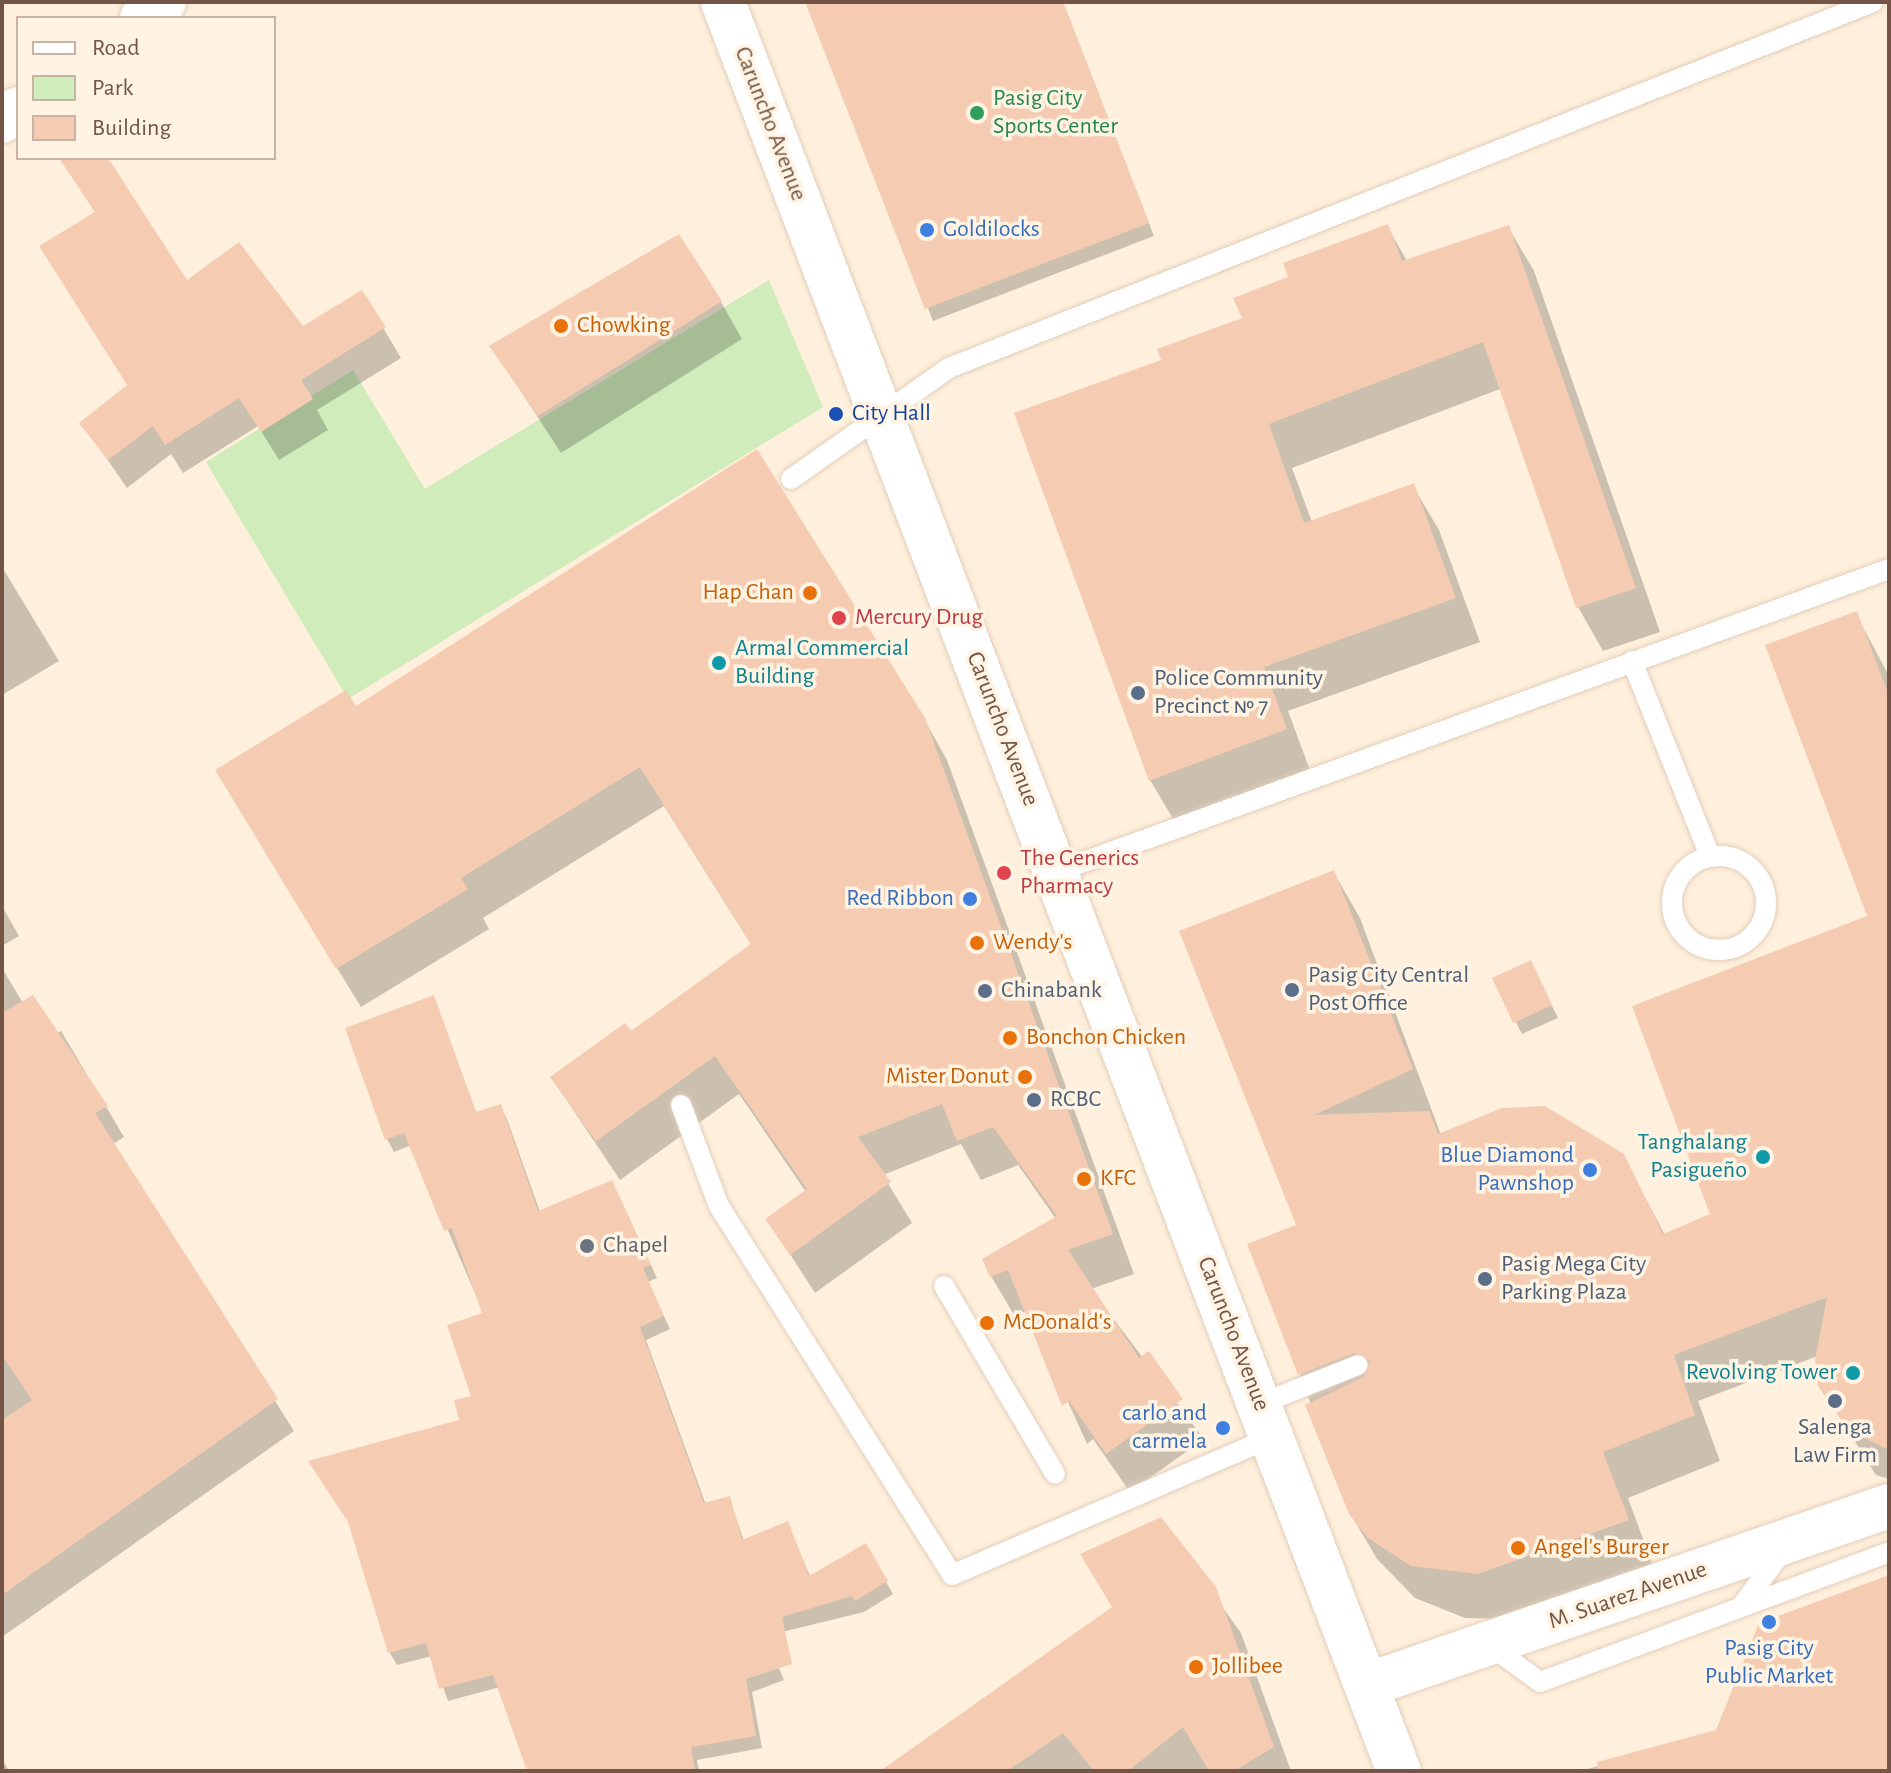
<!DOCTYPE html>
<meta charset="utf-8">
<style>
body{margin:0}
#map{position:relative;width:1891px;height:1773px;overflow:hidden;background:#fef0dc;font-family:"Alegreya Sans",sans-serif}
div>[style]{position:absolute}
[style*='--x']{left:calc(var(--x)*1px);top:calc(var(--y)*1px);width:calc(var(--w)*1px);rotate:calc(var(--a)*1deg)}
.green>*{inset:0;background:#cfecba}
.shadow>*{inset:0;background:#0003}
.building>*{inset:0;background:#f5ccb2}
.roads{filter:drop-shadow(0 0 2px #e4cdbb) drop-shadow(0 0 2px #e4cdbb)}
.service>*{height:20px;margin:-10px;padding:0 10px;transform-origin:10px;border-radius:10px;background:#fff}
.service>.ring{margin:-10px;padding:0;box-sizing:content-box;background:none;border:20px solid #fff;border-radius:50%}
.tertiary>*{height:44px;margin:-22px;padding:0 22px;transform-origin:22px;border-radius:22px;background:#fff}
.secondary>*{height:44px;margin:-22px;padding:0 22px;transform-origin:22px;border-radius:22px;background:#fff}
.dots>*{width:22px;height:22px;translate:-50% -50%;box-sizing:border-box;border:4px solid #fff4e4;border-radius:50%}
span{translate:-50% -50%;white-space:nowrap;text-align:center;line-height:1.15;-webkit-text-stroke:7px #fff4e4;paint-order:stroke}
.leisure-label{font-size:24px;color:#27864d}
.left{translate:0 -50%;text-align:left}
.street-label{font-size:24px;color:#745444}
.shop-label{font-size:24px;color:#366cbe}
.right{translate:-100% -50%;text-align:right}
.food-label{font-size:24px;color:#c56008}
.transit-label{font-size:24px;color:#164399}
.health-label{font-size:24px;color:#be3a42}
.culture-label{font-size:24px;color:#0d838f}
.service-label{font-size:24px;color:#4e5e75}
.worship-label{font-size:24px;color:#5b616d}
.frame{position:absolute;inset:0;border:4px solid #745444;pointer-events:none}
.legend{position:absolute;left:16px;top:16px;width:260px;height:144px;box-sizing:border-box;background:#fff4e4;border:2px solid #c7b4a4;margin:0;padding:10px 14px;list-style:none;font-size:24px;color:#745444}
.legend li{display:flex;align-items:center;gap:16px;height:40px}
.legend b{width:40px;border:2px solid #c7b4a4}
</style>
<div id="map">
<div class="green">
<div style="clip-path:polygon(769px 280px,823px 407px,348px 699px,206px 462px,353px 370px,425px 489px)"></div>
</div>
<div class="shadow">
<div style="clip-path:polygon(807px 2px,1063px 2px,1154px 236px,933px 321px)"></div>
<div style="clip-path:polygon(62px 158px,105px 158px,187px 283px,302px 329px,362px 292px,401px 358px,317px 410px,328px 430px,279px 460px,258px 426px,183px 473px,171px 454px,127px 488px,82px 423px,128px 387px,96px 214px)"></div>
<div style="clip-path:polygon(1387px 226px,1407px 261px,1508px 227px,1534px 271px,1660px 632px,1603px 651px,1578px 607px,1500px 389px,1292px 468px,1312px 522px,1413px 486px,1439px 530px,1480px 642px,1288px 711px,1311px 773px,1176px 824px,1150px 780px,1164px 362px,1244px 319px,1291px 278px)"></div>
<div style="clip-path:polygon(721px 302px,742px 339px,561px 453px,492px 347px)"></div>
<div style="clip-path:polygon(2px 567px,59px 661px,2px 695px)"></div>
<div style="clip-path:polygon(1856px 614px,1889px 676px,1889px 1479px,1876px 1475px,1820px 1386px,1818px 1356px,1698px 1401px,1720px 1461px,1628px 1498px,1653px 1566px,1505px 1619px,1465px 1618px,1415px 1598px,1377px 1559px,1350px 1513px,1300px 1374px,1299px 1226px,1334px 873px,1360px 918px,1441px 1135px,1623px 1156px,1665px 1235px,1712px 1215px,1870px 917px)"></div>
<div style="clip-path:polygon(355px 709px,924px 719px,947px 760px,1134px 1274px,1091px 1289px,1204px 1439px,1130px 1492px,1093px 1439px,1087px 1444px,1027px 1311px,1014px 1315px,991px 1276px,1056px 1219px,1018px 1165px,981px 1180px,961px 1144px,883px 1175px,912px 1223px,815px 1293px,768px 1220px,806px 1192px,739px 1094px,620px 1180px,552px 1078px,630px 1033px,752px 946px,664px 806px,483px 918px,489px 929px,361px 1007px,240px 810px)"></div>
<div style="clip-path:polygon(2px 906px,19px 936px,2px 946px)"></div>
<div style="clip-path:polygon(2px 968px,23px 1003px,55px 1034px,61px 1031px,124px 1137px,113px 1144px,294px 1431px,2px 1637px)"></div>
<div style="clip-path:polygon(1537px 975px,1558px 1018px,1522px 1034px,1494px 979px)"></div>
<div style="clip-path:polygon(433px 998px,477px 1114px,500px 1106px,507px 1119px,540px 1212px,618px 1195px,657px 1278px,648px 1282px,670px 1329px,646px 1340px,706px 1505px,729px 1498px,744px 1541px,787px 1524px,811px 1578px,865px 1546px,893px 1594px,864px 1612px,766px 1636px,784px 1680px,752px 1692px,762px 1748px,697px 1760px,699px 1771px,569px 1771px,500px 1687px,448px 1701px,432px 1656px,397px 1665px,390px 1653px,351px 1524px,462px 1421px,473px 1397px,484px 1314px,411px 1145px,394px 1152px,387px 1139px)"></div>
<div style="clip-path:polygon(1160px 1519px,1241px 1633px,1291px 1771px,890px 1771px,1114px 1608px,1083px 1555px)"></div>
<div style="clip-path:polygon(1889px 1577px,1889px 1771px,1581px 1771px,1717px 1731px)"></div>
<div style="clip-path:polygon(2px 1759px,9px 1771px,2px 1771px)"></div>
</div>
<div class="building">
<div style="clip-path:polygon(805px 2px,1063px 2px,1149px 223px,925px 309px)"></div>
<div style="clip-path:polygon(59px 158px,108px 158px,187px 280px,239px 242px,303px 326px,362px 290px,386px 327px,301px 380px,313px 399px,261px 432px,239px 398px,165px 445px,153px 426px,108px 460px,79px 423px,127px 385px,39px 246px,95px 212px)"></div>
<div style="clip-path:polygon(1388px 224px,1402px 261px,1509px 225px,1636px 588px,1576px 608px,1483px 342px,1269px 424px,1304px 523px,1414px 483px,1456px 598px,1264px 667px,1287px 729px,1149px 781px,1014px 413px,1161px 360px,1157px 349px,1242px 318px,1233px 298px,1288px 277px,1283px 263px)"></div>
<div style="clip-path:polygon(679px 234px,722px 301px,538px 416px,489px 346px)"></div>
<div style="clip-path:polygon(757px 449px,925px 718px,1113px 1234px,1068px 1250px,1139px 1358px,1149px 1351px,1183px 1399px,1106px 1454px,1069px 1401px,1062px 1406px,1008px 1270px,990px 1277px,982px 1259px,1057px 1216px,993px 1127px,957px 1141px,942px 1104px,858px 1137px,891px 1182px,790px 1255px,765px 1219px,807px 1189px,715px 1056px,596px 1141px,550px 1077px,625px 1023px,631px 1031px,751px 944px,640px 767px,461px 878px,468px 889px,336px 969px,215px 770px,346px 690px,356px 706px)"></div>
<div style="clip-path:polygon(1857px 611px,1889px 696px,1889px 1450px,1848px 1430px,1818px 1386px,1815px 1360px,1827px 1297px,1674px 1355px,1695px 1415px,1603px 1452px,1629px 1520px,1478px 1574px,1411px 1566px,1368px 1538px,1349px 1514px,1305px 1405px,1364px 1377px,1370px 1361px,1354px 1353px,1298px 1375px,1247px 1244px,1296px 1225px,1179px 931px,1334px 870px,1413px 1069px,1314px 1115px,1429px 1111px,1438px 1134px,1502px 1108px,1545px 1106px,1624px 1154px,1663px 1234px,1710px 1214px,1632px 1006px,1867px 916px,1765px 645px)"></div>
<div style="clip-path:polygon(1531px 960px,1552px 1005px,1513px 1023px,1492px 978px)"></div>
<div style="clip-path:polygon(33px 995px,108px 1106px,95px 1113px,278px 1399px,2px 1595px,2px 1420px,32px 1400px,2px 1355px,2px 1013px)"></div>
<div style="clip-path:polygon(434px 995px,476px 1112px,501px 1104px,538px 1211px,612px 1180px,651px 1265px,643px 1268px,664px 1316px,640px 1327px,704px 1503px,730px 1496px,742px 1540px,788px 1521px,809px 1576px,866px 1543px,888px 1581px,855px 1601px,852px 1596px,782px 1617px,792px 1664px,746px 1679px,756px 1736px,691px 1747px,695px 1771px,527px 1771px,493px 1675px,439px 1689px,426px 1643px,388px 1653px,348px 1522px,308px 1461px,459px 1420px,454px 1400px,471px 1396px,447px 1325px,482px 1313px,452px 1228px,444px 1231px,404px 1133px,385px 1140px,345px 1028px)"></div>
<div style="clip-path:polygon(1161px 1517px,1216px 1587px,1274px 1747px,1234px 1771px,1209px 1771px,1183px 1727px,1128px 1771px,1094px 1771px,1063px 1733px,1007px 1771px,880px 1771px,1112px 1607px,1080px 1554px)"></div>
<div style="clip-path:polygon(1889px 1575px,1889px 1771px,1598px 1771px,1597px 1762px,1716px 1730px,1759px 1623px)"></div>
</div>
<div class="roads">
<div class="service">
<div style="--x:791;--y:479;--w:193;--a:-35.1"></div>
<div style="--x:949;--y:368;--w:994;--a:-21.61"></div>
<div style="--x:1632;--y:661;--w:210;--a:68.2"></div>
<div class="ring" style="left:1672px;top:856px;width:74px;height:74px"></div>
<div style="--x:1056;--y:872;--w:886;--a:-19.99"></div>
<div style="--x:681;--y:1105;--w:108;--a:69.4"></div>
<div style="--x:719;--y:1206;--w:436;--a:57.7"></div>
<div style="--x:952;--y:1575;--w:348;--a:-23.3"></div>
<div style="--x:944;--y:1286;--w:218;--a:59.4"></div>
<div style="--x:1260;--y:1404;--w:105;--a:-21.7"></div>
<div style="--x:1741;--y:1607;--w:72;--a:-53.4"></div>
<div style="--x:1488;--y:1644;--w:64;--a:36.2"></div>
<div style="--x:1540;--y:1682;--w:372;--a:-20.4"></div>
</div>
<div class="tertiary">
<div style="--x:142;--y:18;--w:27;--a:-36"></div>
<div style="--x:2;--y:121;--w:20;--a:-37"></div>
<div style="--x:1367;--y:1685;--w:552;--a:-18.93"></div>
</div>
<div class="secondary">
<div style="--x:723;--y:2;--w:1894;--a:69.09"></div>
</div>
</div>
<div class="dots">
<div style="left:977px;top:113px;background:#2e9e5b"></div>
<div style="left:927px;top:230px;background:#3f7fe0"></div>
<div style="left:561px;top:326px;background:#e8710a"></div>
<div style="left:836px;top:414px;background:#1a4fb4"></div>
<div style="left:810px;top:593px;background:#e8710a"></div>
<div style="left:839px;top:618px;background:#e0444e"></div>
<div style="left:719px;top:663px;background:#0f9aa8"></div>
<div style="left:1138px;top:693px;background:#5c6f8a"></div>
<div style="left:1004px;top:873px;background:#e0444e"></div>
<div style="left:970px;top:899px;background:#3f7fe0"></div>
<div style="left:977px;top:943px;background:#e8710a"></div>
<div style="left:1292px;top:990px;background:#5c6f8a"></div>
<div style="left:985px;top:991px;background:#5c6f8a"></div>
<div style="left:1010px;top:1038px;background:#e8710a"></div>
<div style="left:1025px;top:1077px;background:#e8710a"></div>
<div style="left:1034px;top:1100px;background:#5c6f8a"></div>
<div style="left:1763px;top:1157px;background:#0f9aa8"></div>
<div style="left:1590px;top:1170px;background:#3f7fe0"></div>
<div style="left:1084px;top:1179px;background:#e8710a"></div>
<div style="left:587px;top:1246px;background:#6b7280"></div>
<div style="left:1485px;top:1279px;background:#5c6f8a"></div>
<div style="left:987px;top:1323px;background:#e8710a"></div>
<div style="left:1853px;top:1373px;background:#0f9aa8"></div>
<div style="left:1835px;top:1401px;background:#5c6f8a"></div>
<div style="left:1223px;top:1428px;background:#3f7fe0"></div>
<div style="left:1518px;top:1548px;background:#e8710a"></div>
<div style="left:1769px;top:1622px;background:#3f7fe0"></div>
<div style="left:1196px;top:1667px;background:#e8710a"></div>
</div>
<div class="leisure-label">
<span class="left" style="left:993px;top:113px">Pasig City<br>Sports Center</span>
</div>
<div class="street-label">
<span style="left:770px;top:124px;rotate:69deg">Caruncho Avenue</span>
<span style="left:1002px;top:729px;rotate:69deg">Caruncho Avenue</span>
<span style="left:1233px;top:1334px;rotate:69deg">Caruncho Avenue</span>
<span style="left:1628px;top:1596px;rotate:-19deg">M. Suarez Avenue</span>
</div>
<div class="shop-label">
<span class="left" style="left:943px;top:230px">Goldilocks</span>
<span class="right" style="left:954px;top:899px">Red Ribbon</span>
<span class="right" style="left:1574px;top:1170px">Blue Diamond<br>Pawnshop</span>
<span class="right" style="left:1207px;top:1428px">carlo and<br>carmela</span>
<span style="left:1769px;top:1663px">Pasig City<br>Public Market</span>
</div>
<div class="food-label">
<span class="left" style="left:577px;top:326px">Chowking</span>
<span class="right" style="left:794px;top:593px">Hap Chan</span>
<span class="left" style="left:993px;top:943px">Wendy's</span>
<span class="left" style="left:1026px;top:1038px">Bonchon Chicken</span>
<span class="right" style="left:1009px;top:1077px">Mister Donut</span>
<span class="left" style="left:1100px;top:1179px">KFC</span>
<span class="left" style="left:1003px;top:1323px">McDonald's</span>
<span class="left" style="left:1534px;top:1548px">Angel's Burger</span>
<span class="left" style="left:1212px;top:1667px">Jollibee</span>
</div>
<div class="transit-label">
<span class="left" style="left:852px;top:414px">City Hall</span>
</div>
<div class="health-label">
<span class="left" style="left:855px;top:618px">Mercury Drug</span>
<span class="left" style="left:1020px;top:873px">The Generics<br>Pharmacy</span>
</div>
<div class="culture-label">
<span class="left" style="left:735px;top:663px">Armal Commercial<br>Building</span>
<span class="right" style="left:1747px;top:1157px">Tanghalang<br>Pasigueño</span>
<span class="right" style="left:1837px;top:1373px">Revolving Tower</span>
</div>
<div class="service-label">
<span class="left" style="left:1154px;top:693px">Police Community<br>Precinct № 7</span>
<span class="left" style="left:1308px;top:990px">Pasig City Central<br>Post Office</span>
<span class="left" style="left:1001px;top:991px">Chinabank</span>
<span class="left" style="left:1050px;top:1100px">RCBC</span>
<span class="left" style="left:1501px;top:1279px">Pasig Mega City<br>Parking Plaza</span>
<span style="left:1835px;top:1442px">Salenga<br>Law Firm</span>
</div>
<div class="worship-label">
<span class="left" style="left:603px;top:1246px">Chapel</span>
</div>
<div class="frame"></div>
<ul class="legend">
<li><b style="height:10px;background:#fff"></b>Road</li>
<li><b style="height:22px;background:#cfecba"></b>Park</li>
<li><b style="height:22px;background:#f5ccb2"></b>Building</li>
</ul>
</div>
